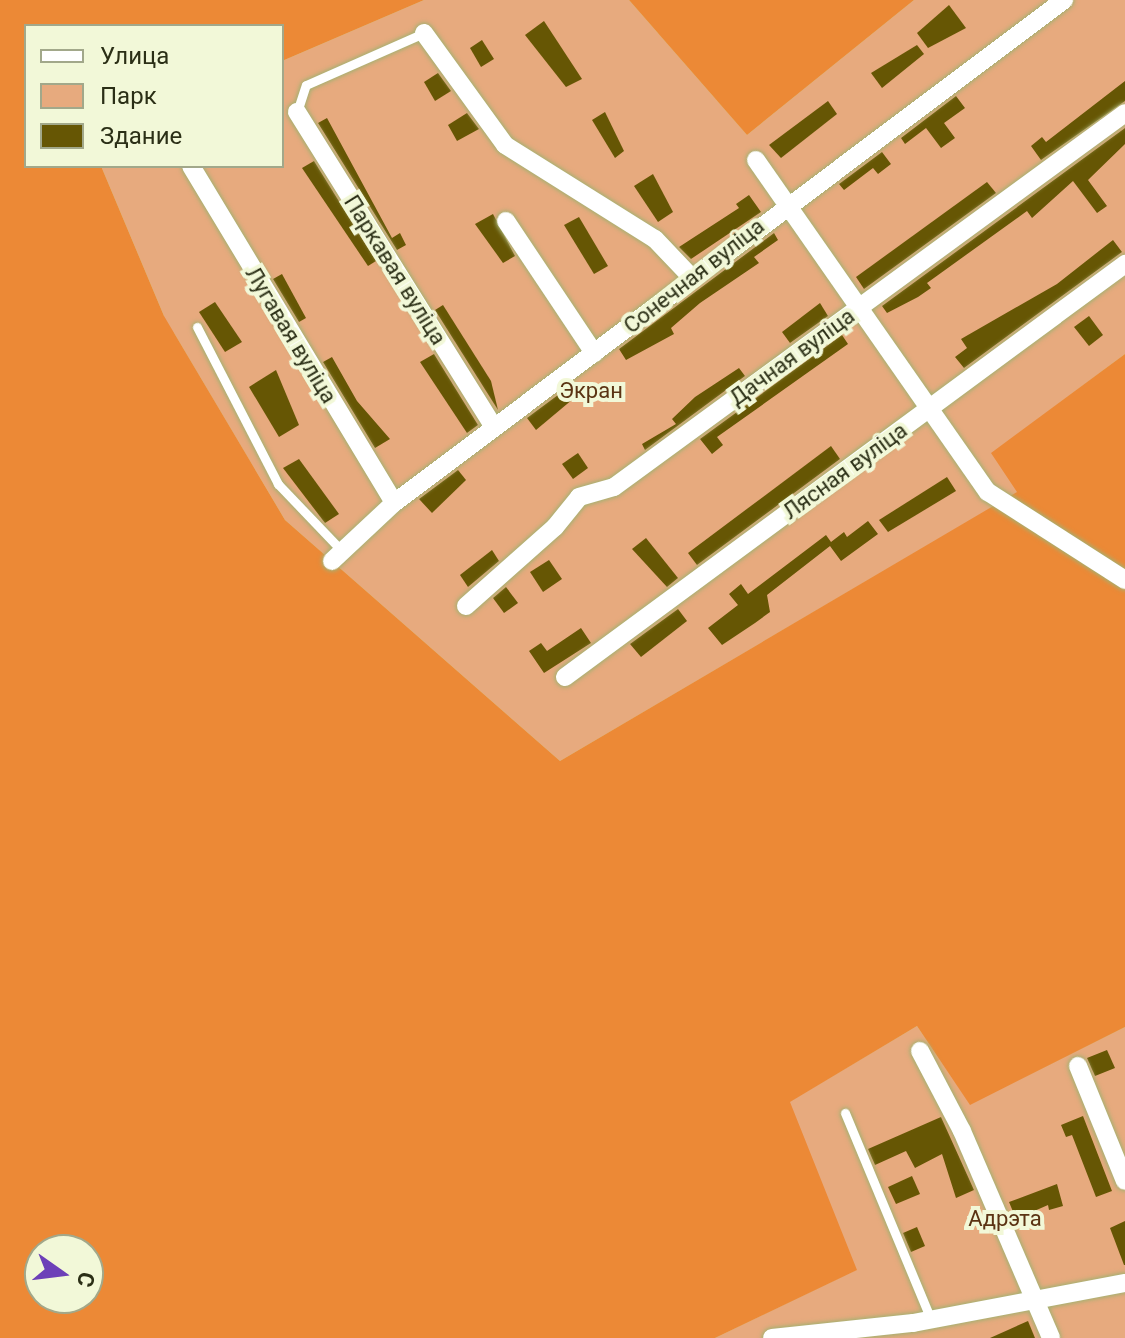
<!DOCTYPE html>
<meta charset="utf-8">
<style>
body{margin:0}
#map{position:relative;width:1125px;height:1338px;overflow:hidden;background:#cfdb9a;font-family:Roboto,sans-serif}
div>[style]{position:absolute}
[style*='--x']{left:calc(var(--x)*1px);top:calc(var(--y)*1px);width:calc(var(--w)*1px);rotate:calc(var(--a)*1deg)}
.green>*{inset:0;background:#e7aa7e}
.forest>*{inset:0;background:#ec8936}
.building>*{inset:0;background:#665604}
.roads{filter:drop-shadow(0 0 2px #a5b071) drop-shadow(0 0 2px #a5b071)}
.lane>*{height:9px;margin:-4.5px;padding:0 4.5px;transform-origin:4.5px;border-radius:4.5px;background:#fff}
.street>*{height:18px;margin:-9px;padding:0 9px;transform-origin:9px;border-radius:9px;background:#fff}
span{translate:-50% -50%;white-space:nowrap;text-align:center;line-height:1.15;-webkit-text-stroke:8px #f2f8d8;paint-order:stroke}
.street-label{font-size:22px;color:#2b2f16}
.park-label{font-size:22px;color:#5b3313}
.legend{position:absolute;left:24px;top:24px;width:260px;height:144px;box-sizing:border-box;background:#f2f8d8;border:2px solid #a2a88a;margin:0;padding:10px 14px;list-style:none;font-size:24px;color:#2b2f16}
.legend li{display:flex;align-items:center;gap:16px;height:40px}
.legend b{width:40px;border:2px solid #a2a88a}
.north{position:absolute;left:24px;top:1234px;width:80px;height:80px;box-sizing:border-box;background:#f2f8d8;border:2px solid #a2a88a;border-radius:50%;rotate:104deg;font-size:22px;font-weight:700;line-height:32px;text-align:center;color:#2b2f16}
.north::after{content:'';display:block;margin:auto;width:28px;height:36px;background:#6d40b8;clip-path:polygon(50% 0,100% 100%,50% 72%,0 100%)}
</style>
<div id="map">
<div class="green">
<div style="clip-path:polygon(424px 0,629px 0,747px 135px,914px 0,1125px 0,1125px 354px,992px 453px,1018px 492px,560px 761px,285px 520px,174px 333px,0 356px,164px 316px,101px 166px,282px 166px,282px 61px)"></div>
<div style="clip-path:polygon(917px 1026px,970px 1104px,1125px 1027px,1125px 1338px,715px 1338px,856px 1270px,789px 1102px)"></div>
</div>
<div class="forest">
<div style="clip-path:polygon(evenodd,0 0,424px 0,282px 61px,282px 26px,26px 26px,26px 166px,101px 166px,164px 316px,285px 520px,560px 761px,1017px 492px,991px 453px,1125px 354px,1125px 1027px,970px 1105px,917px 1026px,790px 1102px,857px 1270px,715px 1338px,0 1338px,0 0,40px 1250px,88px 1250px,88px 1298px,40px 1298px,40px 1250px)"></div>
<div style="clip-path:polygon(629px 0,914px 0,747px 135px)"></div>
</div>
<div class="building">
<div style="clip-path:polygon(949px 5px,966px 28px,928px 48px,917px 33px)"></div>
<div style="clip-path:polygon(544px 21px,582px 79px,566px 87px,525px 35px)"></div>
<div style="clip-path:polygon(482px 40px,494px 59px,481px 67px,470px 48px)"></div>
<div style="clip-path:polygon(917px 45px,924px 54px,882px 88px,871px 73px)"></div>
<div style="clip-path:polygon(438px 73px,451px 91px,435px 101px,424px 82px)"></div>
<div style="clip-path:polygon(1125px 81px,1125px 101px,1041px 160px,1031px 146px,1042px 137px,1046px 142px)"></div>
<div style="clip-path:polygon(956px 96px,965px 108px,944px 123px,955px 138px,941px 148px,926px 128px,905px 144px,901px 138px)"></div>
<div style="clip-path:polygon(828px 101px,837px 114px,781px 158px,769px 145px)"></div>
<div style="clip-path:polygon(605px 112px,624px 151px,615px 158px,592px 120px)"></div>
<div style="clip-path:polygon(467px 113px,479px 129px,457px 141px,448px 125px)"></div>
<div style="clip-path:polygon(327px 118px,392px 238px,400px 233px,406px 245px,397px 250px,318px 123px)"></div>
<div style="clip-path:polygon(1125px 128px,1125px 144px,1088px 180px,1107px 206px,1097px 213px,1073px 181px,1032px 218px,1027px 211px,927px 283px,931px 288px,918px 297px,887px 313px,882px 306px)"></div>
<div style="clip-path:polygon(882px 152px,891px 164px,878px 174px,873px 168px,844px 190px,839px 184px)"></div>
<div style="clip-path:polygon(314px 161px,376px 261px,368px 266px,302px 168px)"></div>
<div style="clip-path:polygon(653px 174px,673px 212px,658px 222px,634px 186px)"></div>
<div style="clip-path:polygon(987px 182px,996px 193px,864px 289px,856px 277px)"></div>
<div style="clip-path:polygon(749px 195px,761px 212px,691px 259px,679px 247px,739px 208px,736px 204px)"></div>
<div style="clip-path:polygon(493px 214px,515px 256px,503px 263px,475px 224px)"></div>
<div style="clip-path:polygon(579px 217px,608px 266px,594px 274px,564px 225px)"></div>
<div style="clip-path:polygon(774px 233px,778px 240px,754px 257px,759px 263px,700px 303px,671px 328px,674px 334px,626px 360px,619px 349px)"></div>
<div style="clip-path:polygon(1113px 240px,1122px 252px,964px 368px,955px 357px,967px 348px,961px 339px,1057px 284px)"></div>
<div style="clip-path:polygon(282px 274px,306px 318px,299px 322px,273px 279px)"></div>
<div style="clip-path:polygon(215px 302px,242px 342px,225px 352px,199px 312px)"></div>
<div style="clip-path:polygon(820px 303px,828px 316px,790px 343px,782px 332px)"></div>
<div style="clip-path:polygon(443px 305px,491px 381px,498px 410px,435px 310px)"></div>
<div style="clip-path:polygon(1089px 316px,1103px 335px,1089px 346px,1074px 327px)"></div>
<div style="clip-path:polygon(842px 335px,848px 344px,717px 437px,723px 445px,712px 454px,700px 439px)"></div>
<div style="clip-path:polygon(434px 354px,478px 425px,467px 433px,420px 362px)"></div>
<div style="clip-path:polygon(332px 357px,357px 401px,390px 439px,375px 448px,323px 362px)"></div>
<div style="clip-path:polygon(739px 368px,745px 376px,645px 450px,642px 444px,676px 424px,672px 419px,695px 397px)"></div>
<div style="clip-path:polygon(276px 370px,299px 425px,279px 437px,249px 387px)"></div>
<div style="clip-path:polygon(566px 389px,573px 399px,536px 430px,527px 418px)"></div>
<div style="clip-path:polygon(831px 446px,840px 459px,697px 565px,688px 553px)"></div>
<div style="clip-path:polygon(578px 453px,588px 468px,573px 479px,562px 464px)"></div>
<div style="clip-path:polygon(299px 459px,339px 514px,325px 523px,283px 468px)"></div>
<div style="clip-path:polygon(458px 470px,466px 480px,432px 513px,419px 499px)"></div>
<div style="clip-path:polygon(947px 477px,956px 491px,888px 532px,879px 520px)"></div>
<div style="clip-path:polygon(868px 521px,878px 534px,841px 561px,830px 546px,767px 595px,770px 612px,755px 623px,722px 645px,708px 628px,738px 605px,729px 594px,741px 584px,748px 594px,826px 535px,831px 542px,844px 532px,847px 537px)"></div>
<div style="clip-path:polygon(646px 538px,678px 578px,667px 587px,632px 549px)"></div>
<div style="clip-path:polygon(492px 550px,499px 561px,468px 587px,460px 575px)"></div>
<div style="clip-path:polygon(549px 560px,562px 579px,543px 592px,530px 572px)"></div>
<div style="clip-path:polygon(506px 587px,518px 603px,504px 613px,493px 598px)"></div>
<div style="clip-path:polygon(678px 609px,687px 621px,641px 657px,630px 644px)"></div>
<div style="clip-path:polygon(581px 628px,591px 643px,544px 673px,529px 651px,541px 643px,547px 651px)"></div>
<div style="clip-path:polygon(1107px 1050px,1115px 1068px,1095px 1076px,1087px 1058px)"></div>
<div style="clip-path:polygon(1083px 1116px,1112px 1191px,1096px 1197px,1072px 1135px,1066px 1137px,1061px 1125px)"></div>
<div style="clip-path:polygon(941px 1117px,974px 1190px,956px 1198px,942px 1154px,915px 1168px,906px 1151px,875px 1165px,868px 1149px)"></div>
<div style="clip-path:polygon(912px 1176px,920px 1194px,896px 1204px,888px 1187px)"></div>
<div style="clip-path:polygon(1057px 1184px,1063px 1206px,1049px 1210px,1048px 1205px,1016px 1219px,1009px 1202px)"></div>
<div style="clip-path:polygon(1125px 1221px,1125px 1265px,1124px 1265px,1110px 1228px)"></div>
<div style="clip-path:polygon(917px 1227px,925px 1246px,911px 1252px,903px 1233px)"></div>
<div style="clip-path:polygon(1028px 1321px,1035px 1338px,990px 1338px)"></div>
</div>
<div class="roads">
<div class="lane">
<div style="--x:297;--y:112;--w:28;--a:-72"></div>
<div style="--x:306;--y:85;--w:129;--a:-23.8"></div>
<div style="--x:197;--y:327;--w:177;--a:62.7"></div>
<div style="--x:278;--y:484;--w:93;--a:46.3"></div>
<div style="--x:845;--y:1113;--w:224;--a:67.4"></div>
</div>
<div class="street">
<div style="--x:424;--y:33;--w:138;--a:54.1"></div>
<div style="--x:505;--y:145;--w:177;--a:32.1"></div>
<div style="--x:655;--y:239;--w:54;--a:46.5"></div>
<div style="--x:297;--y:112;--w:372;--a:58"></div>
<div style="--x:756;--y:160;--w:405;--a:55.1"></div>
<div style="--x:988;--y:492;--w:163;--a:32.7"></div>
<div style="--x:191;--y:166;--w:393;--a:58.9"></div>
<div style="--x:506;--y:221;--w:159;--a:56.3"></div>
<div style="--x:332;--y:561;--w:85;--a:-43.1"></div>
<div style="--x:394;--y:503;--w:838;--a:-36.9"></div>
<div style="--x:466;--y:606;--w:119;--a:-41.6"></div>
<div style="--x:555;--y:527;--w:38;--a:-51"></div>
<div style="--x:579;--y:497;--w:36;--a:-16"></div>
<div style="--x:614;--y:487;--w:633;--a:-36.2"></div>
<div style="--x:565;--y:677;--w:696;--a:-36.41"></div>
<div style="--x:920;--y:1051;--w:90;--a:62.3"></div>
<div style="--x:962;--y:1131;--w:225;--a:66.7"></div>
<div style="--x:1078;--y:1066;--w:124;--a:67.8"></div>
<div style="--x:772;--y:1338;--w:142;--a:-6.1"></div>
<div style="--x:913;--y:1323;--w:216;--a:-10.7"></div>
</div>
</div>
<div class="street-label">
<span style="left:395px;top:270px;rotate:58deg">Паркавая вуліца</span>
<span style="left:694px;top:276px;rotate:-38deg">Сонечная вуліца</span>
<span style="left:291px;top:335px;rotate:59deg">Лугавая вуліца</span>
<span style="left:792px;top:357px;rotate:-36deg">Дачная вуліца</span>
<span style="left:845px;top:471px;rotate:-36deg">Лясная вуліца</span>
</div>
<div class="park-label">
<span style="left:591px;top:391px">Экран</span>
<span style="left:1005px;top:1219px">Адрэта</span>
</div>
<ul class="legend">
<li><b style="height:10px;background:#fff"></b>Улица</li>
<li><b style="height:22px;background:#e7aa7e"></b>Парк</li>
<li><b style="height:22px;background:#665604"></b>Здание</li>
</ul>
<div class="north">С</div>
</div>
